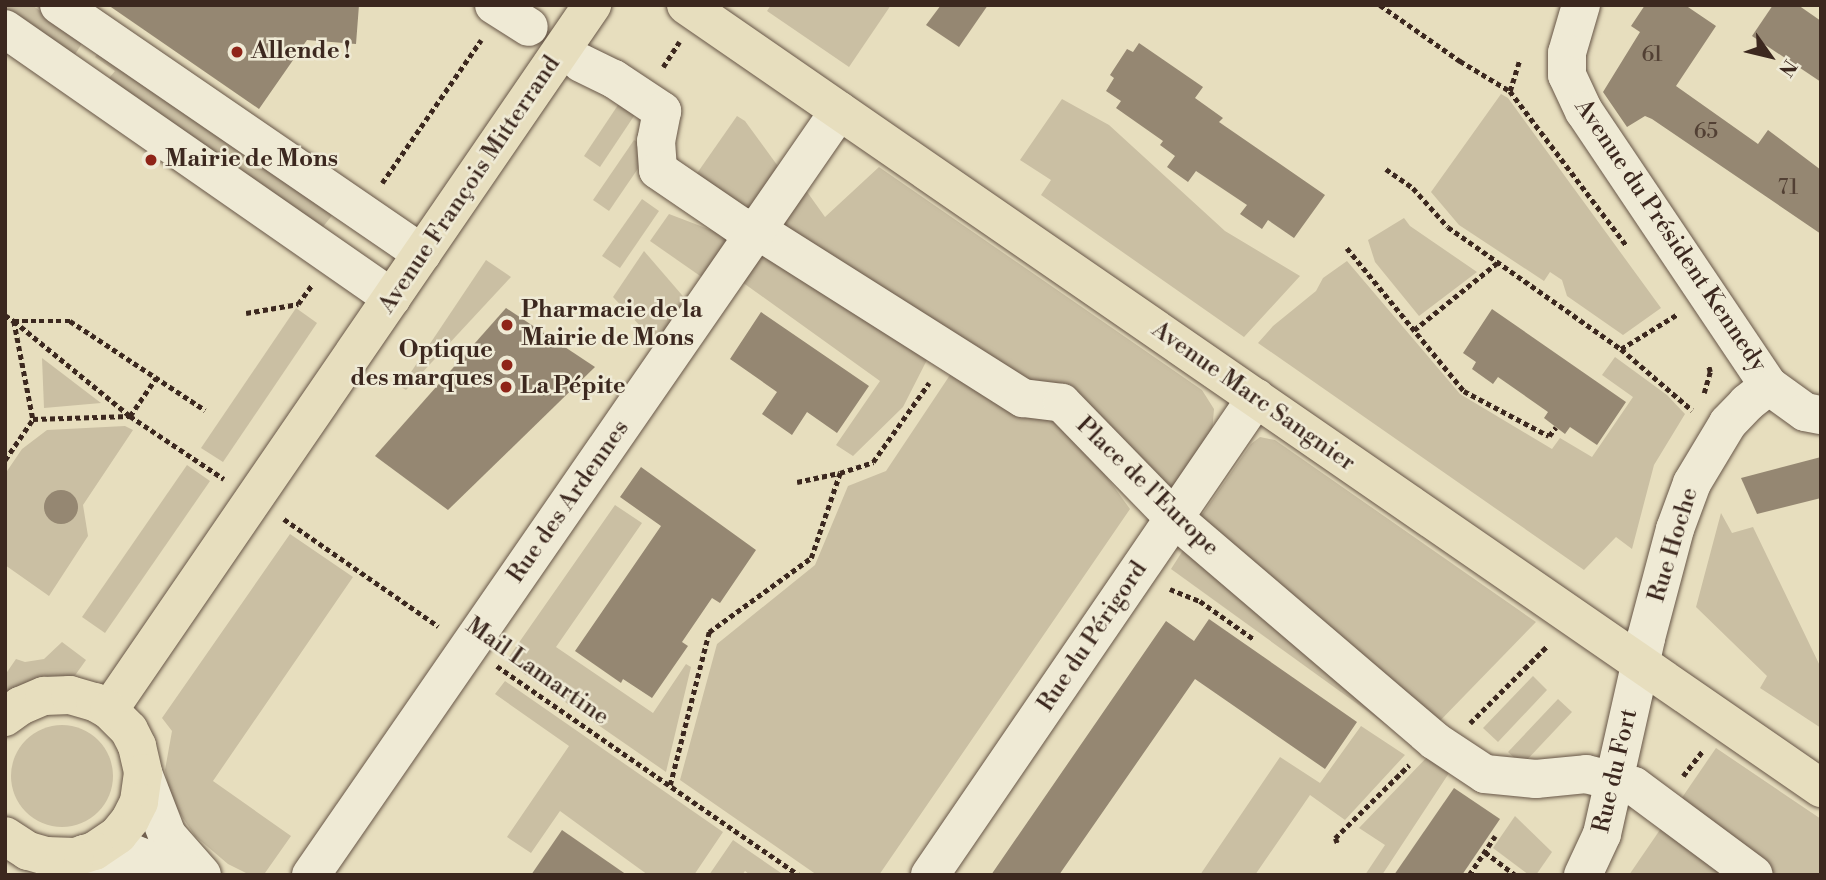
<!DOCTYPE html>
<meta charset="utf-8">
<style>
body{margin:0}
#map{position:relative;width:1826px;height:880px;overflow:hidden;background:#e7debe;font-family:"Libre Bodoni",serif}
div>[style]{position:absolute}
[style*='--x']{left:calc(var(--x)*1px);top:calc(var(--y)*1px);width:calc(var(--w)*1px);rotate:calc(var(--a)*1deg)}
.green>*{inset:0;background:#cabfa3}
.round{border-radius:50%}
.building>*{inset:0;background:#958772}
.path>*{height:4.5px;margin-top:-2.25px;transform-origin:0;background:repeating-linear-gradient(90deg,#3c281f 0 5px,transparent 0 8.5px)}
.roads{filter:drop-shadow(0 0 2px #675647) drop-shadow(0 0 2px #675647)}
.minor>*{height:38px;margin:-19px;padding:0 19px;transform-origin:19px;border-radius:19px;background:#efead5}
.major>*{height:38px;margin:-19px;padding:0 19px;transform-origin:19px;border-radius:19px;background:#e7debe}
.dots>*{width:19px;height:19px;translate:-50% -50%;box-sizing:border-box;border:4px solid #efead5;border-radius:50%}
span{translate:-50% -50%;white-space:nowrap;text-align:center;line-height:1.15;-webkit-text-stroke:5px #efead5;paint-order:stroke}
.number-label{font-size:21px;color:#524034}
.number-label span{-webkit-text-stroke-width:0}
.poi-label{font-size:24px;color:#3c281f;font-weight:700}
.left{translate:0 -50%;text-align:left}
.right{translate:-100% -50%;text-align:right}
.street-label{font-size:24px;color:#3c281f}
.frame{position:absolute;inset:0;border:7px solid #3c281f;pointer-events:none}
.north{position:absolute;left:1735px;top:21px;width:70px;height:70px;-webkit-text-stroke:5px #efead5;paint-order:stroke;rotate:124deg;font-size:19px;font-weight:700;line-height:28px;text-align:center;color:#3c281f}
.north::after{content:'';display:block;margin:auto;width:24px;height:32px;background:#3c281f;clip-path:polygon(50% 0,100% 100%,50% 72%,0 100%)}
</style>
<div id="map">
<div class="green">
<div style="clip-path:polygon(5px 5px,32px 5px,83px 42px,70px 62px,5px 18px)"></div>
<div style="clip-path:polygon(771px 5px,891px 5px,849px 67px,767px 11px)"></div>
<div style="clip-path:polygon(101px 50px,334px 213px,318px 233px,104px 84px,115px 71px,95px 57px)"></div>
<div style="clip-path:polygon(1501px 94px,1508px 98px,1661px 308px,1623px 335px,1567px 296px,1562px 280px,1550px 272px,1544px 281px,1459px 225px,1431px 192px)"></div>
<div style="clip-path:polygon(624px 96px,640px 107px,600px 167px,584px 156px)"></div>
<div style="clip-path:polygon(1062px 99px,1109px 125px,1225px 231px,1300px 276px,1244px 337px,1041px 195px,1051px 180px,1020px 160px)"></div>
<div style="clip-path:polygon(737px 116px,745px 121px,780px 169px,748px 217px,693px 179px)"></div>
<div style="clip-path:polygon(634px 140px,650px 151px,609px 211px,593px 200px)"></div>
<div style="clip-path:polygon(879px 167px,1202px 390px,1214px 409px,1212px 433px,1166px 500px,1038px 391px,776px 230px,805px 189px,825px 217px)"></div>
<div style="clip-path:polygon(642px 199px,659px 211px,620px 268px,602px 256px)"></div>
<div style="clip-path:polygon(669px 214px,732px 238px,703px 278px,650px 241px)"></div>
<div style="clip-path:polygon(1404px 218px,1410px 226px,1477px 272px,1419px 316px,1375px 262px,1368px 240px)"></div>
<div style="clip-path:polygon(764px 250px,929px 356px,903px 407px,853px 456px,836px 445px,880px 381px,742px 282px)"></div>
<div style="clip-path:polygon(644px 251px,688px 302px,658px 345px,613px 297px)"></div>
<div style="clip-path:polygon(486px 260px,511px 277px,406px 390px,401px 387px)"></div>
<div style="clip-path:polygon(1347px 261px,1460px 394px,1552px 449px,1560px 438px,1592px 457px,1633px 397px,1602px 375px,1615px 357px,1667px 395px,1685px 414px,1654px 465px,1632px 549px,1616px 537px,1584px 570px,1258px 343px,1273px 326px,1316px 291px,1323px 278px)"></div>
<div style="clip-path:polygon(296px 308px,317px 323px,223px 462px,201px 448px)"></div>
<div style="clip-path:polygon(42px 358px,101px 403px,44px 408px)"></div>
<div style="clip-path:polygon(954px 369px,1058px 410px,1130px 509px,879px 875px,817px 875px,680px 780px,717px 644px,815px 565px,848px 486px,886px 471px)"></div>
<div style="clip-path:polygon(125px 426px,133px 430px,83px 505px,88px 536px,49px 596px,5px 565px,5px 474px,22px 449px,47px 430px)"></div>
<div style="clip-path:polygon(1260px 437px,1275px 440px,1536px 622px,1433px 728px,1197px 522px,1251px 444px)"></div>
<div style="clip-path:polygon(187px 465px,210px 481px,105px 633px,82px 617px)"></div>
<div style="clip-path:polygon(615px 505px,642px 523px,556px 647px,653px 713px,686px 664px,691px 667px,666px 772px,506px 661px)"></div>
<div style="clip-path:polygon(1721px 513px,1732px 533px,1753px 527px,1821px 668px,1821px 728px,1760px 688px,1767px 676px,1696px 607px)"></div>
<div style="clip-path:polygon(290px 534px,353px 577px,213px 781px,291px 836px,265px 873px,250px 875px,228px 864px,195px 836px,171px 800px,165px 770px,172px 731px,162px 718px)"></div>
<div style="clip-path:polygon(1187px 544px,1399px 734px,1171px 569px)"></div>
<div style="clip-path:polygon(62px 642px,86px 660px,71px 681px,5px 697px,5px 675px,16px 659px,25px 662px,44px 659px)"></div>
<div style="clip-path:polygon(1533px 676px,1547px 690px,1498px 742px,1483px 728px)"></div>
<div style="clip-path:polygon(505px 681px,723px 832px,694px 875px,648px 875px,560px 811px,531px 853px,507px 837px,569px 746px,495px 694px)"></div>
<div style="clip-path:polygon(1558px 699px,1572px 712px,1522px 765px,1508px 752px)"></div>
<div class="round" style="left:11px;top:725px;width:102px;height:102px"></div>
<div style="clip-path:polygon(1361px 726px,1405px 755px,1345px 820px,1310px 795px,1255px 875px,1200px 875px,1280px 757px,1320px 783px)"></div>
<div style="clip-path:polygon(1716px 748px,1821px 819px,1821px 875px,1629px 875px)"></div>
<div style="clip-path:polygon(1429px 755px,1451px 770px,1382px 875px,1365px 875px,1385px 845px,1359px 828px)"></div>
<div style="clip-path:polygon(1515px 816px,1552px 852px,1536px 875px,1529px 875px,1493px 848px)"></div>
<div style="clip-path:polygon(733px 840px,784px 875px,750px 875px,745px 871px,742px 875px,709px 875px)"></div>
</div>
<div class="building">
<div style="clip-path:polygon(108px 5px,359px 5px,356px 44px,307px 40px,259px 109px)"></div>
<div style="clip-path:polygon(941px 5px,988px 5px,959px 47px,926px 25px)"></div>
<div style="clip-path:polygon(1645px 5px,1685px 5px,1716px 26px,1676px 86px,1758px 144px,1768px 130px,1821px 170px,1821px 234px,1652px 119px,1645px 116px,1627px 127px,1603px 92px,1640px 32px,1631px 26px)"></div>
<div style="clip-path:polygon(1773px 5px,1798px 5px,1821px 21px,1821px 82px,1752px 36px)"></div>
<div style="clip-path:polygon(1139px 43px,1203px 87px,1195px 98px,1223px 118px,1219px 122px,1325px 195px,1294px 238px,1268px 220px,1262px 229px,1240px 214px,1247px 205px,1196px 171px,1188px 182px,1167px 167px,1175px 156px,1160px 145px,1163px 141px,1116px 108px,1121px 101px,1106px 91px,1114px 78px,1110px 75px,1127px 49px,1133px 52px)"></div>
<div style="clip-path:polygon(506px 308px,595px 367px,448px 510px,375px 456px)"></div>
<div style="clip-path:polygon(1492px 309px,1626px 402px,1597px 445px,1570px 427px,1565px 434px,1544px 418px,1548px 412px,1498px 377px,1493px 384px,1472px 369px,1476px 362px,1463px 353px)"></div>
<div style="clip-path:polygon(761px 312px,869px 386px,837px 433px,807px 412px,792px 435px,762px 414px,777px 392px,730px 359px)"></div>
<div style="clip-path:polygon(1821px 457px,1821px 498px,1757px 514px,1741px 478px)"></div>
<div style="clip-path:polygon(641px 467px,756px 550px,720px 603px,712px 598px,682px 642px,688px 646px,652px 698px,623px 679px,621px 683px,575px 651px,661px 526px,620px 497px)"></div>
<div class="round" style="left:44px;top:490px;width:34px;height:34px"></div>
<div style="clip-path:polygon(1209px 619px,1357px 722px,1325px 769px,1195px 679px,1059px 875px,991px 875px,1166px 621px,1194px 641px)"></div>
<div style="clip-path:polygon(1454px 788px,1500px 819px,1462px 875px,1394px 875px)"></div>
<div style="clip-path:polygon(562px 830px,627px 875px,531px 875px)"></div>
</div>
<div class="path">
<div style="--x:1380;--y:5;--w:98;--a:35"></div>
<div style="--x:1460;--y:61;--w:58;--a:31"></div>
<div style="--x:1510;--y:91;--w:194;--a:53"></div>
<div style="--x:663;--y:67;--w:30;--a:-57"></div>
<div style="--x:1510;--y:91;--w:31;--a:-73"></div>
<div style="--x:1386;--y:169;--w:33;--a:35"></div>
<div style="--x:1413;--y:188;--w:52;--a:48.1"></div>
<div style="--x:1448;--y:227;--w:212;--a:35.2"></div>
<div style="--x:1621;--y:349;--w:94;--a:40.7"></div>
<div style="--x:382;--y:183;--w:174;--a:-55.3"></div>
<div style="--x:1347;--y:248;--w:185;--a:50.7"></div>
<div style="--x:1464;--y:391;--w:96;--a:27.9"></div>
<div style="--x:1549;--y:436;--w:11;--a:-52"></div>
<div style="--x:246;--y:313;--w:53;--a:-9.8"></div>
<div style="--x:298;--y:304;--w:24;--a:-54"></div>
<div style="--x:5;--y:315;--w:11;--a:34"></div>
<div style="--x:14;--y:321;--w:100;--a:79"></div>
<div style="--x:33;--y:419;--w:97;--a:-1.8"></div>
<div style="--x:130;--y:416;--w:113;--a:33.8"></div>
<div style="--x:14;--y:321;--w:56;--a:0"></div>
<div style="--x:70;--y:321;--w:162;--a:33.4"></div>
<div style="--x:14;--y:321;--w:150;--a:39.3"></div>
<div style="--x:130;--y:416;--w:46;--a:-55.6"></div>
<div style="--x:1414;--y:330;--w:107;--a:-38.9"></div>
<div style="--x:1621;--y:349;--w:65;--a:-31.7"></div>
<div style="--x:1704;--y:393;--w:22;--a:-74"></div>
<div style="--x:1710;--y:372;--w:8;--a:-104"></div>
<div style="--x:5;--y:460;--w:50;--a:-55.7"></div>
<div style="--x:797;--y:482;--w:43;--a:-12.1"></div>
<div style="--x:284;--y:519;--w:188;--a:34.8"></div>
<div style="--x:1170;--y:589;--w:32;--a:22"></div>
<div style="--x:1200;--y:601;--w:67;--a:35.3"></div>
<div style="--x:497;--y:666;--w:367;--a:34.7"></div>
<div style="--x:1470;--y:723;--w:110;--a:-45"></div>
<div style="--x:1683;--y:776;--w:33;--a:-52"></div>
<div style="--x:670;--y:785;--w:158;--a:-75.7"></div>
<div style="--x:709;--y:632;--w:126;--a:-36"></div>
<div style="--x:811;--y:558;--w:90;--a:-71.2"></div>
<div style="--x:840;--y:473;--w:35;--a:-18"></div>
<div style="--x:873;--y:462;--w:97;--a:-54.7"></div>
<div style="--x:1337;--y:843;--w:5;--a:-112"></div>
<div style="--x:1335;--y:838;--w:104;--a:-44.6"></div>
<div style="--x:1485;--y:852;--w:39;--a:37"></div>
<div style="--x:1469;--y:875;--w:47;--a:-56.3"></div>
</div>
<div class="roads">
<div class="minor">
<div style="--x:59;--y:5;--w:440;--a:34.4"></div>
<div style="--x:494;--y:5;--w:41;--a:32.2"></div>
<div style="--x:1581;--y:5;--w:50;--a:106.3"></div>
<div style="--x:1567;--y:53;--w:22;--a:90"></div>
<div style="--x:1567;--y:75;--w:40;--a:65"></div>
<div style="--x:1584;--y:111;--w:331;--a:56.1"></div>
<div style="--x:5;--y:29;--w:471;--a:34.8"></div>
<div style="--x:581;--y:63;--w:37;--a:26"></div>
<div style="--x:614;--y:79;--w:58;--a:33.7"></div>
<div style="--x:662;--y:111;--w:31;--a:101"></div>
<div style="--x:656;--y:141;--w:29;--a:86"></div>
<div style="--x:658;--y:170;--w:99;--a:34.3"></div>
<div style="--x:740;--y:226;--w:17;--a:13"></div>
<div style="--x:757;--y:230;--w:315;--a:32.3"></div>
<div style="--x:1023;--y:398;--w:39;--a:7"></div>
<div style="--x:1062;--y:403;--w:161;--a:45.8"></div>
<div style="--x:1174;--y:518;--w:343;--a:40.5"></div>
<div style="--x:1435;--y:741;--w:60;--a:33.4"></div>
<div style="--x:1485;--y:774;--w:51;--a:5.6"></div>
<div style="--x:1536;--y:779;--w:50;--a:-5.7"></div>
<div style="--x:1586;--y:774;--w:49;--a:14"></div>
<div style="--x:1634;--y:786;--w:149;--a:36.6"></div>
<div style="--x:143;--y:773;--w:66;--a:68.8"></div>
<div style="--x:167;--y:835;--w:53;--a:48.8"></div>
<div style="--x:84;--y:854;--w:50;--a:0"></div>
<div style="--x:134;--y:854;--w:61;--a:20.2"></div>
<div style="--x:311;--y:875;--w:929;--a:-55.35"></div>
<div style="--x:930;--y:875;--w:578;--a:-55.65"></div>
<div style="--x:1583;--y:875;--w:45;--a:-65.1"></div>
<div style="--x:1602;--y:834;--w:201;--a:-77.3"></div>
<div style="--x:1646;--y:638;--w:113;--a:-75.1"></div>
<div style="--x:1675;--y:529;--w:49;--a:-69.7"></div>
<div style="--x:1692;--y:483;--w:70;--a:-59"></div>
<div style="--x:1728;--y:423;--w:28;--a:-46"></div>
<div style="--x:1747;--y:403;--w:28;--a:-38"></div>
<div style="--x:1769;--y:386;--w:44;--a:35.8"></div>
<div style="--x:1805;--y:412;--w:16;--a:11"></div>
</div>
<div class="major">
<div style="--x:686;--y:5;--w:1379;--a:34.6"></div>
<div style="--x:109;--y:710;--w:855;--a:-55.58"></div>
<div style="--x:5;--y:717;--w:19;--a:-36"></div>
<div style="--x:20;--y:706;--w:26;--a:-23"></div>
<div style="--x:44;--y:696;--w:26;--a:-2"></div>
<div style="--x:70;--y:695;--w:26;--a:16"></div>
<div style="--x:95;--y:702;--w:16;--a:30"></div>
<div style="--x:109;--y:710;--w:28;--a:45"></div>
<div style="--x:129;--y:730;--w:18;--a:63"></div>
<div style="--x:137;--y:746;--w:28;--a:77"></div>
<div style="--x:143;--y:773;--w:29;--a:98"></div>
<div style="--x:139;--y:802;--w:20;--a:117"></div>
<div style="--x:130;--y:820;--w:19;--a:129"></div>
<div style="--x:118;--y:835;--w:29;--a:146"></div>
<div style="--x:94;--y:851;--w:20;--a:162"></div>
<div style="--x:75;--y:857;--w:29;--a:-178"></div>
<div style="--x:46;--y:856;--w:19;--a:-164"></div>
<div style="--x:28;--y:851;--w:27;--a:-147"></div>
</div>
</div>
<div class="dots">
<div style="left:237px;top:52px;background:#8f2418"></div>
<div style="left:151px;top:160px;background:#8f2418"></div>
<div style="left:507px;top:325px;background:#8f2418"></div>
<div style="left:507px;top:365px;background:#8f2418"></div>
<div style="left:506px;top:387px;background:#8f2418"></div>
</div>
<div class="number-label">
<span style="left:1652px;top:55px">61</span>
<span style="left:1706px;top:132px">65</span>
<span style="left:1788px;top:188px">71</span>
</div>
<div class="poi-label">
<span class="left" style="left:251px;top:52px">Allende !</span>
<span class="left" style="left:165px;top:160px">Mairie de Mons</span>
<span class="left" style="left:521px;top:325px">Pharmacie de la<br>Mairie de Mons</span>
<span class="right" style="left:493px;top:365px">Optique<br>des marques</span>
<span class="left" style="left:520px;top:387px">La Pépite</span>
</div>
<div class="street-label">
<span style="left:470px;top:185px;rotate:-56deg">Avenue François Mitterrand</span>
<span style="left:1670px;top:236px;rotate:56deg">Avenue du Président Kennedy</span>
<span style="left:1253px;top:397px;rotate:35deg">Avenue Marc Sangnier</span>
<span style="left:1147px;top:487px;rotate:44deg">Place de l'Europe</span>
<span style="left:569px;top:502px;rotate:-55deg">Rue des Ardennes</span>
<span style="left:1674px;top:545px;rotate:-73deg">Rue Hoche</span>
<span style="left:1093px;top:637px;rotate:-56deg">Rue du Périgord</span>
<span style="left:537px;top:672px;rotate:35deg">Mail Lamartine</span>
<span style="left:1616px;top:771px;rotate:-77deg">Rue du Fort</span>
</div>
<div class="frame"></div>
<div class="north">N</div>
</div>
